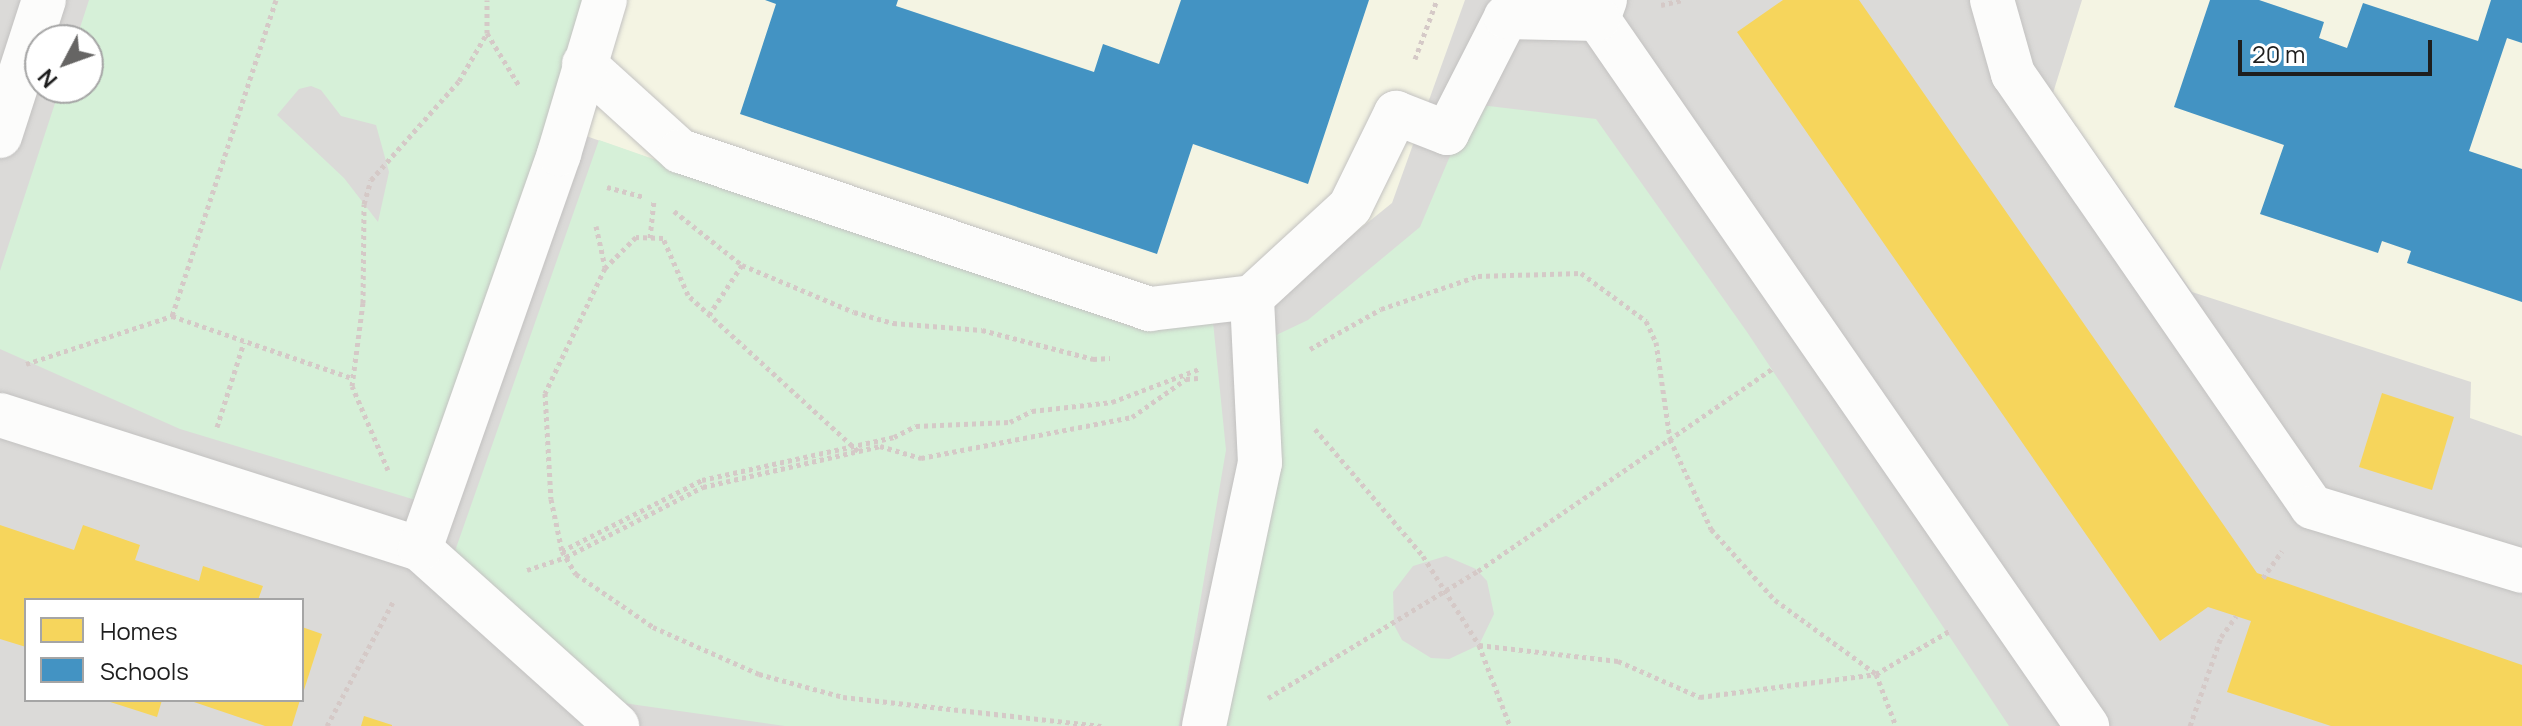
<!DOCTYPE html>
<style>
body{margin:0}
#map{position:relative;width:2522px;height:726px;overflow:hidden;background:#eceae7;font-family:Manrope,sans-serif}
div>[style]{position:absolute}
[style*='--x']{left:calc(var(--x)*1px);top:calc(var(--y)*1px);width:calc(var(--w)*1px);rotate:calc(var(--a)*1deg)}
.residential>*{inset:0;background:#dbdad8}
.education>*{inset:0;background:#f4f4e3}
.park>*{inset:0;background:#d6f0d8}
.homes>*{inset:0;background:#f6d55c}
.schools>*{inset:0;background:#4393c3}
.path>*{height:5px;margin-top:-2.5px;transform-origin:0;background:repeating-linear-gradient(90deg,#d5c9c7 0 4px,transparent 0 8px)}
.roads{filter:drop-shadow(0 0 2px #c3c2c1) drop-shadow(0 0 2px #c3c2c1)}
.minor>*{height:44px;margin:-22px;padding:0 22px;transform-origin:22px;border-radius:22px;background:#fcfcfb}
span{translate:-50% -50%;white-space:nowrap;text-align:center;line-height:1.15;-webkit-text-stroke:8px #fff;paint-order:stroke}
.legend{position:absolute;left:24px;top:598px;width:280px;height:104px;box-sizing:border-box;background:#fff;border:2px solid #a5a5a5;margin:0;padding:10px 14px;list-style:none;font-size:24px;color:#1e1e1e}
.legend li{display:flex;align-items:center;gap:16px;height:40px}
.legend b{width:40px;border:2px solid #a5a5a5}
.north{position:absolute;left:24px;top:24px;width:80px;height:80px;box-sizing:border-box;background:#fff;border:2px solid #a5a5a5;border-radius:50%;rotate:229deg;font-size:22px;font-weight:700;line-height:32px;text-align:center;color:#1e1e1e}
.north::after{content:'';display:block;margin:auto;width:28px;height:36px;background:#666564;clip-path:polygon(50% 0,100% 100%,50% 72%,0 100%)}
.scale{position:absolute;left:2238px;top:40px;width:194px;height:36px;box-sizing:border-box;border:4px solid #1e1e1e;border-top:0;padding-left:10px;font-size:24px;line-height:28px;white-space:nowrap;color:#1e1e1e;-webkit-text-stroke:6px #fff;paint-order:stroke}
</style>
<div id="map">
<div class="residential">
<div style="clip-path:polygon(evenodd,0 0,2522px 0,2522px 726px,0 726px,0 0,40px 40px,88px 40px,88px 88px,40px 88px,40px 40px,0 0,26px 600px,302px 600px,302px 700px,26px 700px,26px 600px)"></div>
</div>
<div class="education">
<div style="clip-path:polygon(589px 0,1465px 0,1392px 203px,1251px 317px,1141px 330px,566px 129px)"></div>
<div style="clip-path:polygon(2082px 0,2522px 0,2522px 436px,2470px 418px,2471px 382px,2192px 292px,2053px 93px)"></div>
</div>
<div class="park">
<div style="clip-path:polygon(evenodd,89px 0,589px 0,419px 501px,180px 429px,0 349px,0 271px,60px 88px,88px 88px,88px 40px,76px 40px,89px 0,311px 86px,321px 90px,341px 116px,376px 125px,389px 172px,378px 222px,344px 178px,277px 115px,299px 89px,311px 86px)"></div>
<div style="clip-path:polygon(evenodd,1472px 104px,1596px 119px,1747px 332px,2009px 726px,1218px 726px,1266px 340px,1308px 320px,1420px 227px,1472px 104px,1446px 556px,1476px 569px,1487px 581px,1494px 614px,1479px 645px,1449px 659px,1431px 658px,1402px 640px,1394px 625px,1393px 592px,1413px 566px,1446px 556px)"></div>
<div style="clip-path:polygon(599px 140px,1141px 330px,1213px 322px,1226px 450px,1179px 726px,785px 726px,623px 703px,455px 551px)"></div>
</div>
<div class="homes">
<div style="clip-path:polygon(1783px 0,1859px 0,2257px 573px,2522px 665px,2522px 726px,2331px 726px,2227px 692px,2251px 621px,2208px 607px,2160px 641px,1737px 32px)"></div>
<div style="clip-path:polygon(2382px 393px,2454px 417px,2432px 490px,2359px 467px)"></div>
<div style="clip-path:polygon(0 525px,74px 550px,83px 525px,140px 545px,135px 560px,199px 581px,203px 566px,263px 586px,258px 600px,26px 600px,26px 647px,0 639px)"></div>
<div style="clip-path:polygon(302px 627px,322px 634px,303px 693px,302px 693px)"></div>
<div style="clip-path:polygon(104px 700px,162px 700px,157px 717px)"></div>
<div style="clip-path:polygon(188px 700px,300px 700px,292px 726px,265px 726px)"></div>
<div style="clip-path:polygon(364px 716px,392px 725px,392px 726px,361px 726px)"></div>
</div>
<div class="schools">
<div style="clip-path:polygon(765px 0,898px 0,896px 6px,1094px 72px,1103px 44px,1159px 64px,1181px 0,1369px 0,1308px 184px,1193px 144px,1157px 254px,740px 114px,776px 4px)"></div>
<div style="clip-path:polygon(2210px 0,2259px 0,2324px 22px,2319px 38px,2347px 48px,2363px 3px,2478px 41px,2491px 0,2522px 0,2522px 43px,2507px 38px,2469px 151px,2522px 169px,2522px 302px,2407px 263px,2411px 251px,2382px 241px,2378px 253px,2260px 214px,2284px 145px,2174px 107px)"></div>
</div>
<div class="path">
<div style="--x:276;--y:0;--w:333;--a:108.2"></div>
<div style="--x:172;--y:316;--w:190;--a:19"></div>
<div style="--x:1661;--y:5;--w:22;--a:-13"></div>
<div style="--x:487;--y:33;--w:63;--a:58.6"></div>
<div style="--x:1415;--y:59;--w:63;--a:-69.6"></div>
<div style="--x:607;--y:187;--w:38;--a:15"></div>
<div style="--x:674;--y:211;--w:87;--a:38.5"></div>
<div style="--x:742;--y:265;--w:121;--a:22.8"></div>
<div style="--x:854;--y:312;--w:41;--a:15.8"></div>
<div style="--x:893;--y:323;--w:89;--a:4.5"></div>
<div style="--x:982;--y:330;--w:115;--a:14.6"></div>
<div style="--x:1093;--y:359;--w:17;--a:-3"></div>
<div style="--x:596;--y:226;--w:42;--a:77.6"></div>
<div style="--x:650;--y:238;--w:37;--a:-84"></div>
<div style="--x:709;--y:315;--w:60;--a:-56.6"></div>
<div style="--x:1310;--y:349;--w:81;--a:-29.4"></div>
<div style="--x:1381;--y:309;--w:102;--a:-18.8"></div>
<div style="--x:1478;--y:276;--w:103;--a:-1.7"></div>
<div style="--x:1581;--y:273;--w:81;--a:36.4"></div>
<div style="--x:1646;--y:321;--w:23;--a:65"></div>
<div style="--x:1656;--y:342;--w:98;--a:81.8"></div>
<div style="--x:1670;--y:439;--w:99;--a:65.5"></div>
<div style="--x:1711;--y:529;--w:96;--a:48"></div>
<div style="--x:1775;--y:600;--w:125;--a:36.2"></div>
<div style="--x:1876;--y:674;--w:56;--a:69"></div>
<div style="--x:26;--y:364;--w:154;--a:-18.2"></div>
<div style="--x:217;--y:427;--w:89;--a:-72.4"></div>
<div style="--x:1315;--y:429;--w:167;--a:49.6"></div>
<div style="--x:1423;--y:556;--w:105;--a:57.8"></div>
<div style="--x:1479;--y:645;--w:140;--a:6.6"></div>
<div style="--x:1618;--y:661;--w:90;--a:23.7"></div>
<div style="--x:1700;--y:697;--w:177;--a:-7.4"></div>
<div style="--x:1876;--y:674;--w:87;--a:-30.4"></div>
<div style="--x:858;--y:451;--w:231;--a:-137.5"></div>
<div style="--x:688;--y:295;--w:62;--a:-113.7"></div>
<div style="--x:663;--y:238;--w:27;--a:-178"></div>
<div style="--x:636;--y:237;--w:44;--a:135"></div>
<div style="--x:605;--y:268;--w:139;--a:115.6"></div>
<div style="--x:545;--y:393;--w:106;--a:86.8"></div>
<div style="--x:551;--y:499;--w:53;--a:78.1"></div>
<div style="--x:562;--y:551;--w:27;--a:59"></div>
<div style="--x:576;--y:574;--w:93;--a:34.5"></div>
<div style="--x:653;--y:627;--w:116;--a:23.9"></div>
<div style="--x:759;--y:674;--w:87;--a:15.3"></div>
<div style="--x:843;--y:697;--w:260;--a:6.4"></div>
<div style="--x:388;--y:470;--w:91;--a:-113.2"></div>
<div style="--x:352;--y:386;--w:84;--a:-82.5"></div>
<div style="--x:363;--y:303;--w:99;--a:-89.4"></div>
<div style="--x:364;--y:204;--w:25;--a:-74"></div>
<div style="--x:371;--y:180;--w:132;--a:-48.4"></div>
<div style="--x:459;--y:81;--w:56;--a:-59.7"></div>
<div style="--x:487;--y:33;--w:33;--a:-90"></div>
<div style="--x:562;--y:551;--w:157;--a:-26.9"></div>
<div style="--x:702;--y:480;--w:197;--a:-12.6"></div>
<div style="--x:894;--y:437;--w:25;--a:-27"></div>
<div style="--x:916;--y:426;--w:94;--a:-2.4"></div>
<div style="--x:1010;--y:422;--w:25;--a:-27"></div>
<div style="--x:1032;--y:411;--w:81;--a:-6.4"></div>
<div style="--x:1112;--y:402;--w:93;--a:-20.8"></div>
<div style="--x:527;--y:570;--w:41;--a:-18.4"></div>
<div style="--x:566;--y:557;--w:154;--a:-27.1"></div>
<div style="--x:703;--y:487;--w:182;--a:-13"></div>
<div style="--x:880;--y:446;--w:43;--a:16.3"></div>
<div style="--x:921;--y:458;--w:215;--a:-11"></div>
<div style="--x:1132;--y:417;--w:66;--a:-35.1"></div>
<div style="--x:1186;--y:379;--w:12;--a:-5"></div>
<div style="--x:2263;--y:578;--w:33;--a:-55"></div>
<div style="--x:1479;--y:645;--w:87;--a:69.1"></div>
<div style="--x:1268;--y:698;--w:245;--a:-31.2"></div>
<div style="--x:1478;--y:571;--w:357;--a:-34.5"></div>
<div style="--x:327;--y:726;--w:143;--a:-62"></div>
<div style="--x:2190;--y:726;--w:94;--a:-70.8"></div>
<div style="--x:2221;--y:637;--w:26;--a:-54"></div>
</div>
<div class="roads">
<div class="minor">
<div style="--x:1605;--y:0;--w:20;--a:110"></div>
<div style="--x:1598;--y:19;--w:860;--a:55.33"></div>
<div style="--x:1992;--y:0;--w:77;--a:74.2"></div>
<div style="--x:2013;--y:74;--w:526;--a:55.37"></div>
<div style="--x:2312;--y:507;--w:220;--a:16.9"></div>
<div style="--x:584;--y:64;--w:130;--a:42.2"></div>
<div style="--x:680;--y:151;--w:496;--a:18.6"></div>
<div style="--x:1150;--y:309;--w:103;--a:-6.7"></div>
<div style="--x:1252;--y:297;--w:133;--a:-42.6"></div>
<div style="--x:1350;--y:207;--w:105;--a:-63.9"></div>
<div style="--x:1396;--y:113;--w:55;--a:21.4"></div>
<div style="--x:1447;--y:133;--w:130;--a:-63"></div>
<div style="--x:1506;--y:17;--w:92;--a:1.2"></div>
<div style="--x:0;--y:136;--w:143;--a:-72.1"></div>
<div style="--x:0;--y:415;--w:441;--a:17.7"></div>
<div style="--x:420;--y:549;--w:265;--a:41.9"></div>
<div style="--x:420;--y:549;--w:419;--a:-70.6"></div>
<div style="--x:559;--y:154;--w:161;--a:-73.4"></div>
<div style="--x:1204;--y:726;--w:269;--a:-78"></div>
<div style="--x:1260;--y:463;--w:166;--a:-92.8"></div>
</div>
</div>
<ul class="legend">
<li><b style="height:22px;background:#f6d55c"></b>Homes</li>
<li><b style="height:22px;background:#4393c3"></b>Schools</li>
</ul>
<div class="north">N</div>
<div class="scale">20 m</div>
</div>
